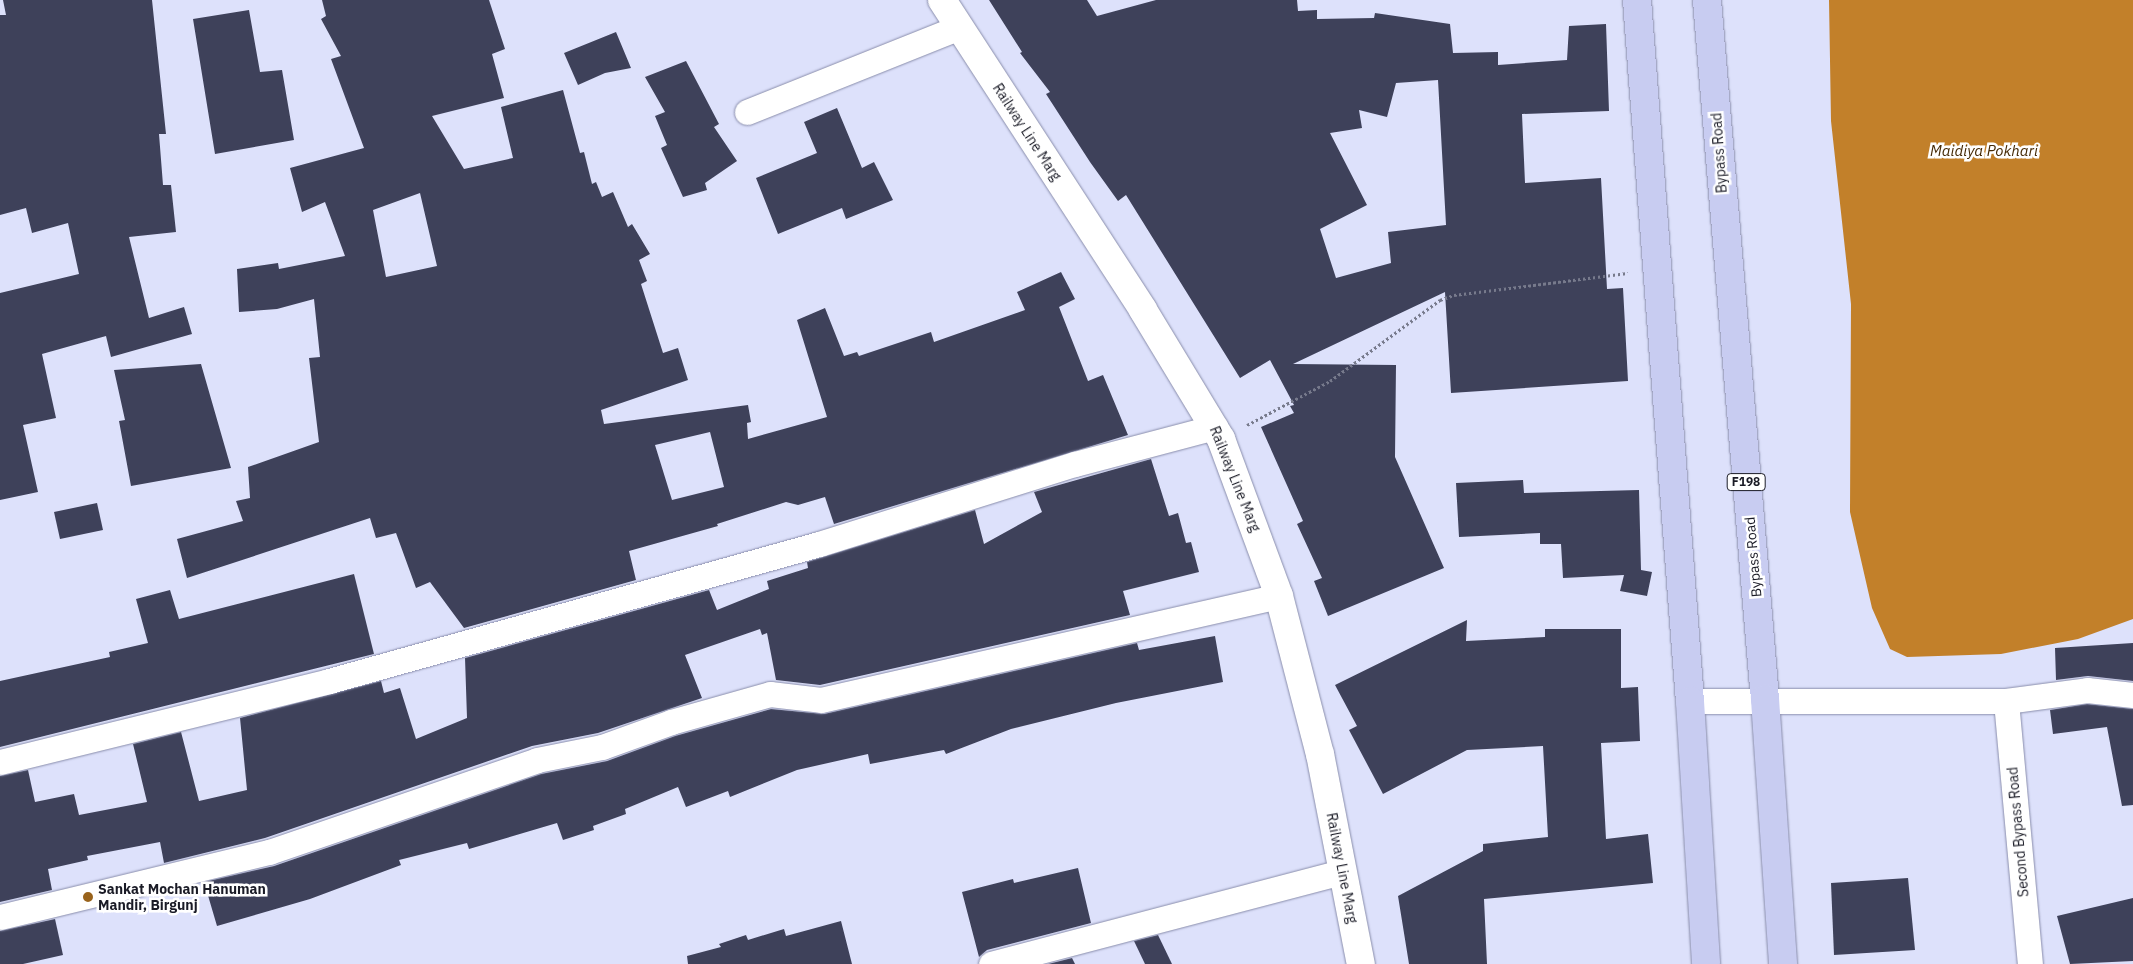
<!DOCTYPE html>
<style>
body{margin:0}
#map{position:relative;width:2133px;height:964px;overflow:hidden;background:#dde1fb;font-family:"IBM Plex Sans",sans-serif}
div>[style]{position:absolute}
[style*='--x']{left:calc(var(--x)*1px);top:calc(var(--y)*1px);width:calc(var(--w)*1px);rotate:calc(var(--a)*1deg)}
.water>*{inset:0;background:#c2802a}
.building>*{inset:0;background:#3e415a}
.path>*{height:3px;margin-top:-1.5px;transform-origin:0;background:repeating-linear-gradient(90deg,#777a8c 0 2.5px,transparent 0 5px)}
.roads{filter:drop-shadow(0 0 1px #898dab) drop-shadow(0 0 1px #898dab)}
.street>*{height:25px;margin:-12.5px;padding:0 12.5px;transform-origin:12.5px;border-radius:12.5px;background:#fff}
.secondary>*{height:28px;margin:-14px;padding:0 14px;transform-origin:14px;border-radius:14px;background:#fff}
.primary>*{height:28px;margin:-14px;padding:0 14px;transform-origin:14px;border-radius:14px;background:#c8ccf1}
.dots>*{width:14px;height:14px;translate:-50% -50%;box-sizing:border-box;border:2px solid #fff;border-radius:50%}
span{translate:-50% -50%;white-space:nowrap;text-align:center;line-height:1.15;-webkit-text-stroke:5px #fff;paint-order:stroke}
.shield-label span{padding:1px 4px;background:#fff;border:1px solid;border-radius:4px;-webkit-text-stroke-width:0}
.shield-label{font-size:12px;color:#1a1b26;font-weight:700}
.street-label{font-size:14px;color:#1a1b26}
.poi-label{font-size:14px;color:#1a1b26;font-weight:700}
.left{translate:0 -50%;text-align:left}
.water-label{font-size:15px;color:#452a06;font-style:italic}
</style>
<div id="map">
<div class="water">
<div style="clip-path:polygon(1829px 0,2133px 0,2133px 619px,2078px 639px,2001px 654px,1907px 657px,1890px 649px,1872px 608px,1850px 512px,1851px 304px,1831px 121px)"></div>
</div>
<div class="building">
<div style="clip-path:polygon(3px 0,152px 0,166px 134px,159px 134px,163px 185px,171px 185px,176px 232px,129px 237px,149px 318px,184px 307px,192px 334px,111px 357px,106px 336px,42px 354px,56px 418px,23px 425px,38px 492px,0 500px,0 293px,79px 274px,68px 223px,32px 233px,26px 208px,0 215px,0 15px,6px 15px)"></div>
<div style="clip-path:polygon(evenodd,322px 0,489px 0,505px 49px,492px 54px,504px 98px,432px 116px,464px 169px,513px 158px,501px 107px,563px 90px,580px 153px,584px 152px,592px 184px,596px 182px,602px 197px,613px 192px,628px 227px,632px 224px,650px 254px,639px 260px,647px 281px,641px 284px,663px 353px,678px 348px,688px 380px,601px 410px,604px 424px,748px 405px,751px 422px,747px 423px,748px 439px,827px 417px,797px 320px,825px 308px,844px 356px,857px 352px,859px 356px,931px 332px,934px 342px,1025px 310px,1017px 292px,1061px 272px,1075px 299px,1059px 307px,1088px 381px,1103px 375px,1128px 435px,834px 524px,825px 497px,798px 505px,786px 502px,717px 524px,718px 526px,629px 551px,636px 580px,464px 628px,430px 582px,416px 588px,396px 533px,376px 538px,370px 518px,187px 578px,177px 539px,243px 521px,236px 501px,250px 498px,248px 467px,319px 442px,309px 358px,320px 357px,314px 299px,277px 309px,239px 312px,237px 269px,278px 263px,279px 269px,345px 256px,325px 202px,302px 212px,290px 168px,364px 148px,331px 59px,341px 56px,321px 19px,326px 16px,322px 0,420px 193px,437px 266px,386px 277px,373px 210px,420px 193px,322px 0,710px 432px,724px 487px,672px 500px,655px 445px,710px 432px)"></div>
<div style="clip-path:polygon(evenodd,989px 0,1087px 0,1097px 16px,1156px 0,1297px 0,1298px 11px,1317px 10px,1317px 19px,1374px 18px,1375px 13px,1450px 24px,1453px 53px,1498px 52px,1498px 65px,1567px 60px,1569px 26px,1606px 24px,1609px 111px,1522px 114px,1525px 183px,1601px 178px,1607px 289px,1623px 288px,1628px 381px,1451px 393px,1445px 292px,1293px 364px,1396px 365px,1395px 457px,1444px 568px,1328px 616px,1314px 581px,1322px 578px,1297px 524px,1303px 521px,1261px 427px,1294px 413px,1290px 406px,1294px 405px,1270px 360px,1240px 378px,1126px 195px,1118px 201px,1090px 162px,1046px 94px,1050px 92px,1020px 53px,1022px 52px,989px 0,1438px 80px,1446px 225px,1388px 232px,1391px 263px,1336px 278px,1320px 229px,1367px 205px,1330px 133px,1362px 128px,1359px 110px,1387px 117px,1396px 83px,1438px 80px)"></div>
<div style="clip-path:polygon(249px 10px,260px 72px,282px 70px,294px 140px,215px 154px,193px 19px)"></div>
<div style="clip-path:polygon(616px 32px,631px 68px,605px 73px,578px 85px,564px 53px)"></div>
<div style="clip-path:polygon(686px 61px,719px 124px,714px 127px,737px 161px,705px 183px,707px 190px,683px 197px,661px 148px,667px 145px,655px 116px,665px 112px,645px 77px)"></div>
<div style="clip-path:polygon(837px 108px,862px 168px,874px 162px,893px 200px,846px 219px,842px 208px,778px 234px,756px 178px,817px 153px,804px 122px)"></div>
<div style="clip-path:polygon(201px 364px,231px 468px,131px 486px,119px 421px,125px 420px,114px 370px)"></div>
<div style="clip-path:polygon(1151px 459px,1169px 516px,1178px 513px,1186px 543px,1191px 542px,1199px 572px,1123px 591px,1130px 615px,820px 685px,776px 680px,767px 633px,762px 635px,760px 629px,685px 655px,702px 698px,598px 733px,532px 746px,265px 838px,164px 863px,160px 842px,87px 856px,88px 860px,48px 869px,52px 890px,0 902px,0 776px,28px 770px,35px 802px,74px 794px,79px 815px,147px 802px,133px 744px,181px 732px,199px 801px,247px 790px,240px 718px,381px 681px,384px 693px,400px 688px,416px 739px,467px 718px,465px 658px,709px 590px,717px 610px,769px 589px,767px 581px,808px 568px,807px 562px,975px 510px,984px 544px,1042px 512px,1034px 492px)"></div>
<div style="clip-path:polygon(1523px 480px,1524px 493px,1639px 490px,1641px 570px,1652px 572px,1647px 596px,1620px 591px,1624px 575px,1563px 578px,1561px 544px,1540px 544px,1540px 533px,1459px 537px,1456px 483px)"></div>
<div style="clip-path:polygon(97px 503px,103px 530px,60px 539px,54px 512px)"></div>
<div style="clip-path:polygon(354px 574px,374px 654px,0 747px,0 681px,110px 657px,109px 652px,148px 643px,136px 599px,170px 590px,179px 619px)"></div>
<div style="clip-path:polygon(1467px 620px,1466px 641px,1545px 637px,1545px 629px,1621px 629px,1621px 688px,1638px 687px,1640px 741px,1601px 743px,1606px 839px,1648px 834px,1653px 883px,1484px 899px,1487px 964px,1409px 964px,1398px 896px,1483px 851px,1483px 844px,1548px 837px,1543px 746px,1467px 750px,1383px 794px,1349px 730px,1357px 726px,1335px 685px)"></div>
<div style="clip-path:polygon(1215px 636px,1223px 682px,1116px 703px,1011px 729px,946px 754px,944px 750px,870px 764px,868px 754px,797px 770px,730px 797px,728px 791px,686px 807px,678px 787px,625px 809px,626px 814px,593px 826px,594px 830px,563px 840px,557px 823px,469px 849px,467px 843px,399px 860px,401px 865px,310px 899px,217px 926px,204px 882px,274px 866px,541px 774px,607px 761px,675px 736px,771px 709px,824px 714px,1137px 643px,1139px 650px)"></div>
<div style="clip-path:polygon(2133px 643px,2133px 681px,2088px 676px,2056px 680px,2055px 648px)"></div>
<div style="clip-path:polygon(2087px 704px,2133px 709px,2133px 805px,2122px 806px,2107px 727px,2053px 734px,2050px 710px)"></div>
<div style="clip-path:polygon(1078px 868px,1091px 923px,987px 950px,979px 957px,962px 892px,1013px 879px,1014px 883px)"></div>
<div style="clip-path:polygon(1908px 878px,1915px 950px,1834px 955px,1831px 883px)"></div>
<div style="clip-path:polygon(2133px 898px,2133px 961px,2070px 964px,2057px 916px)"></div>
<div style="clip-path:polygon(55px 919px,63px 955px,23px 964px,0 964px,0 931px)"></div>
<div style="clip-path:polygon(841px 921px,852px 964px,688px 964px,687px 956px,721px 947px,719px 944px,746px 935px,748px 940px,784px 929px,786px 936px)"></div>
<div style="clip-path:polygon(1158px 935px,1172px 964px,1145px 964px,1134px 941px)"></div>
<div style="clip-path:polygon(1072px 958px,1075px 964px,1048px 964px)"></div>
</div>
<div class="path">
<div style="--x:1247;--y:425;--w:94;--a:-27.9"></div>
<div style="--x:1330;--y:381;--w:137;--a:-36.4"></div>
<div style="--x:1440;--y:300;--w:15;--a:-20"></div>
<div style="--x:1454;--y:295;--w:175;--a:-7.2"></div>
</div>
<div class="roads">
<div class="street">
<div style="--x:747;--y:112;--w:229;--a:-21.8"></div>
<div style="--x:1690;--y:701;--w:316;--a:0"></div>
<div style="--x:2006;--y:701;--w:82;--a:-7.7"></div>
<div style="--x:2087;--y:690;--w:46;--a:6.2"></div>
<div style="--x:2006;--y:701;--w:264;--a:84.8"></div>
<div style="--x:0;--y:762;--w:339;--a:-13.8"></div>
<div style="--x:329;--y:681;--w:509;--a:-15.62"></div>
<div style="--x:819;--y:544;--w:268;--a:-17.4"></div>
<div style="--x:1075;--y:464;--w:145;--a:-14.8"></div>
<div style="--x:0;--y:917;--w:277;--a:-13.6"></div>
<div style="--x:269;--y:852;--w:283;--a:-18.9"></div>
<div style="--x:537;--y:760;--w:66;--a:-11.3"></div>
<div style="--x:602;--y:747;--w:73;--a:-19.9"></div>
<div style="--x:671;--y:722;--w:103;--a:-15.8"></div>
<div style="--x:770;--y:694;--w:51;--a:6.7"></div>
<div style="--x:821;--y:700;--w:470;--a:-12.8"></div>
<div style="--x:991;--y:964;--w:363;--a:-14.7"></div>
</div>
<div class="secondary">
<div style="--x:942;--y:0;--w:369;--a:57"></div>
<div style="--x:1143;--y:310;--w:151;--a:58.8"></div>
<div style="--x:1221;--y:439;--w:167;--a:69.7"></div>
<div style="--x:1279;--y:596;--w:163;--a:75.5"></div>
<div style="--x:1320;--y:754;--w:214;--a:79"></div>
</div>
<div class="primary">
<div style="--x:1637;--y:0;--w:703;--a:85.68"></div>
<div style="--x:1690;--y:701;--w:263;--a:86.5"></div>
<div style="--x:1707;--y:0;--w:701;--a:85.26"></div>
<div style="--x:1765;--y:699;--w:266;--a:86.1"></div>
</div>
</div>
<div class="dots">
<div style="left:88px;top:897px;background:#99631c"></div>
</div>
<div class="shield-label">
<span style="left:1746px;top:482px">F198</span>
</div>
<div class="street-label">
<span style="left:1027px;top:132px;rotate:57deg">Railway Line Marg</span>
<span style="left:1719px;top:153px;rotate:-94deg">Bypass Road</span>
<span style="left:1235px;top:479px;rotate:68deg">Railway Line Marg</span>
<span style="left:1753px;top:557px;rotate:-95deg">Bypass Road</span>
<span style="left:2018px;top:832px;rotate:-95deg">Second Bypass Road</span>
<span style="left:1342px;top:868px;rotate:79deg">Railway Line Marg</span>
</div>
<div class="poi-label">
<span class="left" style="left:98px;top:897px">Sankat Mochan Hanuman<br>Mandir, Birgunj</span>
</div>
<div class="water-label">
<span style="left:1984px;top:151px">Maidiya Pokhari</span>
</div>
</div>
